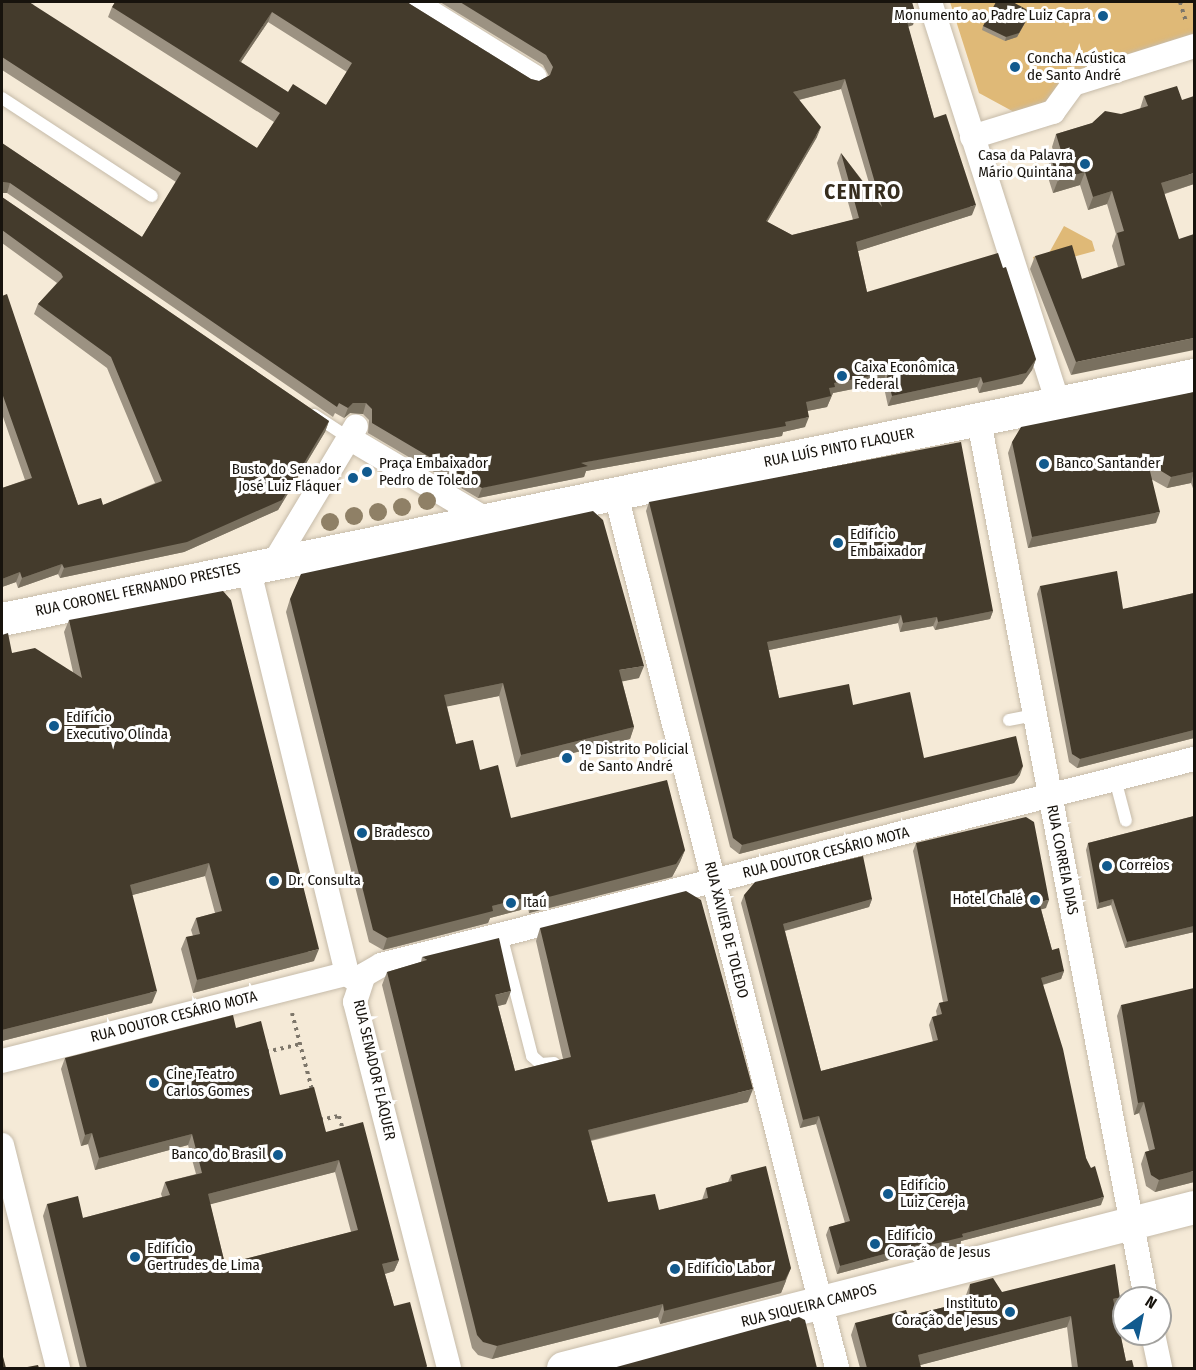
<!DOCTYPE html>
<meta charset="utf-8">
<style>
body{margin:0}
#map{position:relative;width:1196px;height:1370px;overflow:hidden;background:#f5ead7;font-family:"Fira Sans Condensed",sans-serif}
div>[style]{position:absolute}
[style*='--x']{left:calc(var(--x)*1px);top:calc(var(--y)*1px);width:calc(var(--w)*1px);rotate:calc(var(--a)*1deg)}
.green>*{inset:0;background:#dfb977}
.path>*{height:4px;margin-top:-2px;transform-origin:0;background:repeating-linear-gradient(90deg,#7d766a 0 3px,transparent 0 7.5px)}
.roads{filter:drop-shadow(0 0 2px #c6bba9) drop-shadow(0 0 2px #c6bba9)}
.lane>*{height:12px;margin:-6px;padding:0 6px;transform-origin:6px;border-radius:6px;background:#fff}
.street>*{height:24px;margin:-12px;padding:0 12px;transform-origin:12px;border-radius:12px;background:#fff}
.secondary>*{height:33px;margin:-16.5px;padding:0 16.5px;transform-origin:16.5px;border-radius:16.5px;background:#fff}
.trees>*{width:18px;height:18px;margin:-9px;border-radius:50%;background:#8f8066}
.wall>*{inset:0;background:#9c9282}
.shaded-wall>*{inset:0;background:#79705f}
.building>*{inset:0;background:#443b2c}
.dots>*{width:16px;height:16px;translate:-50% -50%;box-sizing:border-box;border:3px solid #fff;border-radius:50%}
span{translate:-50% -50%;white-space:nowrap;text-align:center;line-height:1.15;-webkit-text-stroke:6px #fff;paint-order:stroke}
.poi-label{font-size:15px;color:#17130d}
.right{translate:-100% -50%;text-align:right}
.left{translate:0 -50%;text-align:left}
.street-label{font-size:15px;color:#17130d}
.district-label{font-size:21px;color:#362d1e;font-weight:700;letter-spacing:1.5px}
.frame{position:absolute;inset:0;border:3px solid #17130d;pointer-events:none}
.north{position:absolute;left:1112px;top:1286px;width:60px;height:60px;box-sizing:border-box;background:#fff;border:2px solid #a2a19e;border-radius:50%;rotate:33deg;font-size:16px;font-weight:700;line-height:24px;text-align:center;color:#17130d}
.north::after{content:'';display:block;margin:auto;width:21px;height:27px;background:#115a8e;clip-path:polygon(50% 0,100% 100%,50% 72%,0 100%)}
</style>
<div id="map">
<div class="green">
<div style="clip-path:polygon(950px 2px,1194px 2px,1194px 35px,1063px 77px,1050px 101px,1014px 112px,979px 93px)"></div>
<div style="clip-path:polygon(1064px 226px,1092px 241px,1095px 251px,1036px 267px,1033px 257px,1049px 253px)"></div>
</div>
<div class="path">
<div style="--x:1180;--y:2;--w:21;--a:73"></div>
<div style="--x:292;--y:1013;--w:80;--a:75.4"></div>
<div style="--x:266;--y:1052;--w:35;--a:-13"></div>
<div style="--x:320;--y:1120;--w:19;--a:-12"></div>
<div style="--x:339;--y:1116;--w:15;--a:74"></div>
</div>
<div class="roads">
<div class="lane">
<div style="--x:2;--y:98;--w:179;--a:33.2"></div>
<div style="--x:314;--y:415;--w:42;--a:33.3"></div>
<div style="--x:1009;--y:720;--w:26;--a:-11"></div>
<div style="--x:1115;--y:779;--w:43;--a:75.3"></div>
<div style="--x:501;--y:935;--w:125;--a:75.6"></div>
<div style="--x:532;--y:1056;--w:12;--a:42"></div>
<div style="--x:541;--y:1064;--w:13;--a:-4"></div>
</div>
<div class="street">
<div style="--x:414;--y:2;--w:142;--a:31.8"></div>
<div style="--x:930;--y:2;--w:422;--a:72.3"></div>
<div style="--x:972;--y:137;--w:85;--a:-17.2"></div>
<div style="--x:1053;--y:112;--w:34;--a:-54"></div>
<div style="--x:1073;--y:84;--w:127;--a:-17.4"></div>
<div style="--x:979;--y:421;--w:893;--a:79.22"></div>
<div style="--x:349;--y:438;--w:157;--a:30.7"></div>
<div style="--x:615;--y:491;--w:905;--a:75.79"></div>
<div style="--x:275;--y:561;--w:157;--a:-59"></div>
<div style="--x:248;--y:567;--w:419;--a:76.3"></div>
<div style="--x:347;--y:974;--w:16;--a:35"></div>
<div style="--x:2;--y:1061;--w:356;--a:-14.2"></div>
<div style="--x:2;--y:1145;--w:230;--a:75.9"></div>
<div style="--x:1153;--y:1334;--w:35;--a:78"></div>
<div style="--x:449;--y:1368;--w:378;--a:-104.4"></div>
<div style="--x:355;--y:1002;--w:28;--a:-72"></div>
<div style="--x:364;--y:975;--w:20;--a:-30"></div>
<div style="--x:381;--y:965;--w:839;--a:-14.22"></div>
</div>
<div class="secondary">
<div style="--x:2;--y:619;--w:1217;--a:-11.57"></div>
<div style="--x:563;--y:1368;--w:651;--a:-14.31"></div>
</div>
</div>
<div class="trees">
<div style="left:427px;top:501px"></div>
<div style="left:402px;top:507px"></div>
<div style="left:378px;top:512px"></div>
<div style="left:354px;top:516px"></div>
<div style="left:330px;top:522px"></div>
</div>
<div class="wall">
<div style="clip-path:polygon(evenodd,2px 2px,257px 148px,274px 122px,108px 17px,112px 7px,410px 4px,531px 79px,539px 81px,549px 76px,543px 65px,440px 2px,912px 2px,913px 25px,908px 27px,934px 118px,972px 215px,858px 251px,867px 292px,1036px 359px,1032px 370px,1022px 384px,979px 393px,977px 387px,888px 406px,883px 383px,833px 393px,827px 407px,807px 411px,805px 427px,783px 432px,782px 436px,586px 471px,584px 477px,478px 498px,368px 433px,369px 420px,363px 414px,350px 413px,344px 418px,335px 413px,333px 417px,7px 193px,2px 193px,2px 143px,142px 237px,176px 182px,2px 70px,2px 2px,268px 22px,347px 72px,326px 105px,288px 92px,241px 62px,268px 22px,2px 2px,841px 89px,872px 193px,841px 153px,837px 163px,853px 220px,792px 235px,767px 222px,817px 137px,799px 100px,841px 89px)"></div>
<div style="clip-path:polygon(1031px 12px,1017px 37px,1005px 41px,982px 30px,983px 26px)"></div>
<div style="clip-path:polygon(1144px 96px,1194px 184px,1165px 194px,1071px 375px,1030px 269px,1035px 256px,1082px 279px,1118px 267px,1112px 246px,1116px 234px,1107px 204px,1088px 210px,1080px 185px,1053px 193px,1046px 171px,1051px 158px,1055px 156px,1052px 147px,1056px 134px,1140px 109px)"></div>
<div style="clip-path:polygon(2px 197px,329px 421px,325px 432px,278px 510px,184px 552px,60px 578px,58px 574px,18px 588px,16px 582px,2px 587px,2px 488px,25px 480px,2px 414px,2px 296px,78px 505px,103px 505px,155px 483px,107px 368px,34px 314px,38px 304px,57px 283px,2px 243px)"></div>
<div style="clip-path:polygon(1194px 392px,1194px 491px,1191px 483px,1167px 488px,1151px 479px,1156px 523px,1028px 548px,1008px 453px,1012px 442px)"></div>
<div style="clip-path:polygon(649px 502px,993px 611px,990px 619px,935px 630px,933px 626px,900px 632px,898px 623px,769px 650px,779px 698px,853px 705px,924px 758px,1020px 775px,1014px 783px,739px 854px,730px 847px,646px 511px)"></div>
<div style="clip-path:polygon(1040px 586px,1123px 609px,1194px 593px,1194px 738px,1077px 768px,1069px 762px,1037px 594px)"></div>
<div style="clip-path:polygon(290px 599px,639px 678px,622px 681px,634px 727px,630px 739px,516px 767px,499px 696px,447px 706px,456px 744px,480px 770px,511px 818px,685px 850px,680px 862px,672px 877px,529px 913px,528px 908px,490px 918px,488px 923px,383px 950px,369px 942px,286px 612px)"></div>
<div style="clip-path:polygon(69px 620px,314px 961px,193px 993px,181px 949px,186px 937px,193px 936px,191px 930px,196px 918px,215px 913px,205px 876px,132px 895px,152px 1003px,2px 1041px,2px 635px,12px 653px,73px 672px,64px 632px)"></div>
<div style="clip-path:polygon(1194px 816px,1194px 932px,1125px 948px,1111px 905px,1097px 909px,1086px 850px,1088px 843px)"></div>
<div style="clip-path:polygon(916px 843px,1046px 908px,1041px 909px,1052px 950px,1064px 971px,1061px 979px,1043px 985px,1086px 1158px,1101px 1205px,961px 1241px,960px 1246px,923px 1255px,922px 1251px,837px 1274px,826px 1235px,829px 1227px,845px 1223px,816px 1124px,800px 1128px,741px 903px,744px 895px,872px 899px,869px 907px,785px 931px,821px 1071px,933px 1042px,929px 1025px,932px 1017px,937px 1016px,936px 1011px,939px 1003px,943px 1002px,913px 851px)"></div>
<div style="clip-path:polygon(540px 928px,748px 1102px,591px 1141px,608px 1202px,659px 1210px,702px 1200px,706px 1188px,728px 1182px,731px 1175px,786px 1281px,781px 1293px,660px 1324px,658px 1317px,492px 1359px,478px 1355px,472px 1348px,382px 985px,387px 972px,421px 962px,422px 957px,506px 1004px,498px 1006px,515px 1071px,563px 1059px,536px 941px)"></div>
<div style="clip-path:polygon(1121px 1005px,1194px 1182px,1155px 1192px,1146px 1186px,1141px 1164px,1145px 1152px,1149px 1151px,1139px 1113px,1134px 1115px,1117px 1016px)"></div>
<div style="clip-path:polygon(evenodd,236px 1028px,280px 1095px,326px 1132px,399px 1260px,394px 1271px,385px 1274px,394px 1306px,427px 1368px,80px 1368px,43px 1216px,47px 1204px,83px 1218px,162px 1197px,161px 1194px,165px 1182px,196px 1174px,188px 1145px,95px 1170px,88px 1144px,81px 1146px,61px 1069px,65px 1058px,236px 1028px,335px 1172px,351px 1232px,225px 1264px,210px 1204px,335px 1172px)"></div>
<div style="clip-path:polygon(970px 1284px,1002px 1292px,1116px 1309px,1115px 1309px,1126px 1361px,1134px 1368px,1072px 1368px,1067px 1327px,920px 1365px,921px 1368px,860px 1368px,851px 1335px,855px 1323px,908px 1316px,965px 1302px,966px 1295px)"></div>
</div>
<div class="shaded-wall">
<div style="clip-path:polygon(272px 12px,268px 22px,235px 71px,239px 61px)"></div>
<div style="clip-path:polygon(1031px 12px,1017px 37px,1005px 41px,1006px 37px)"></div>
<div style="clip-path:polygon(916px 15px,913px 25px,902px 28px,906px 18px)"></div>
<div style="clip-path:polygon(845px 79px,841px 89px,790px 102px,793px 92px)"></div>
<div style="clip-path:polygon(821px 127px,817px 137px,762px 231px,766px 221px)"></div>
<div style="clip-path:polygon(1085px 172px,1080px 185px,1053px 193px,1058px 180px)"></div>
<div style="clip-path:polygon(1194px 173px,1194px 184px,1157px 196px,1161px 183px)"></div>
<div style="clip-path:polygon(3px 182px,10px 183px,7px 193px,2px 193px,2px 184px)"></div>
<div style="clip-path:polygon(1112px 191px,1107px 204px,1088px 210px,1093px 197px)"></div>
<div style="clip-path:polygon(976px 205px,972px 215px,852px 253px,856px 242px)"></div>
<div style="clip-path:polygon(1194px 338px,1194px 350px,1071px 375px,1076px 362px)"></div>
<div style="clip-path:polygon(1036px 359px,1032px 370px,1022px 384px,979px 393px,983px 383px)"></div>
<div style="clip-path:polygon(886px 373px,883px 383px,833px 393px,827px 407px,802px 412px,806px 402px,829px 388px,834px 383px)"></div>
<div style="clip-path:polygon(981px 377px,977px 387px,888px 406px,892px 396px)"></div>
<div style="clip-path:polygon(353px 403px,366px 403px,363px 414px,350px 413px,344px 418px,348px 408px)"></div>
<div style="clip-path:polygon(809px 417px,805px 427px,783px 432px,782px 436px,586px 471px,584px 477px,478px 498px,482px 488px,581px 463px)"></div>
<div style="clip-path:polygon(329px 421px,325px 432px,278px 510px,184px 552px,60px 578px,64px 568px)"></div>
<div style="clip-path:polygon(1194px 472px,1191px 483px,1167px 488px,1171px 477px)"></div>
<div style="clip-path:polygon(1160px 512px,1156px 523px,1028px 548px,1032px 537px)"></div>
<div style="clip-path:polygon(62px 564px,58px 574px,18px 588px,22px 578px)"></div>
<div style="clip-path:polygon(20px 572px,16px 582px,2px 587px,2px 579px)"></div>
<div style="clip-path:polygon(993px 611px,990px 619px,935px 630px,938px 622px)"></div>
<div style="clip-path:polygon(901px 615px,898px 623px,764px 651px,767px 642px)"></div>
<div style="clip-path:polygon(937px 617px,933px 626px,900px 632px,903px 623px)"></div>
<div style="clip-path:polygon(644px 666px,639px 678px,615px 683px,619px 670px)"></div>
<div style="clip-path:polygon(503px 683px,499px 696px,440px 708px,444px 695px)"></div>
<div style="clip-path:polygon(634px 727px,630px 739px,516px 767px,521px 755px)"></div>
<div style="clip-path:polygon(1194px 730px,1194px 738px,1077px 768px,1080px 759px)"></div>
<div style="clip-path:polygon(1023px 766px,1020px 775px,1014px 783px,739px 854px,742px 845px)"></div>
<div style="clip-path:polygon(685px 850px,680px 862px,672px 877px,529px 913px,533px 901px)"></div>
<div style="clip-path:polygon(209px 863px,205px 876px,125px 897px,130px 885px)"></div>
<div style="clip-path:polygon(532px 896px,528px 908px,490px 918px,488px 923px,383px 950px,387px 938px,492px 906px)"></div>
<div style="clip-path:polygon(872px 899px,869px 907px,780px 932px,783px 924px)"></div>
<div style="clip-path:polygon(1113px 899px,1111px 905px,1097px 909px,1099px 903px)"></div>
<div style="clip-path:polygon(1049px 900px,1046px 908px,1036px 911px,1039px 902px)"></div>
<div style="clip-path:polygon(1194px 926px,1194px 932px,1125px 948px,1127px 942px)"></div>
<div style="clip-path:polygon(319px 949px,314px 961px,193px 993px,197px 980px)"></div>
<div style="clip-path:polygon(1064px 971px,1061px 979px,1038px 986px,1041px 978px)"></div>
<div style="clip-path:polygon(157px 991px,152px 1003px,2px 1041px,2px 1030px)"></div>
<div style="clip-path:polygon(511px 991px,506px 1004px,490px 1008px,495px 995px)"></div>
<div style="clip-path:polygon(753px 1089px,748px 1102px,583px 1142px,588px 1130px)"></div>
<div style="clip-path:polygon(1144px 1102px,1139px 1113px,1134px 1115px,1138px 1103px)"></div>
<div style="clip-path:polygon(819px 1116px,816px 1124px,800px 1128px,803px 1120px)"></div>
<div style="clip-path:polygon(92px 1133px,88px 1144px,81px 1146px,85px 1135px)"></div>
<div style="clip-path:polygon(192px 1134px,188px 1145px,95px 1170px,99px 1158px)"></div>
<div style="clip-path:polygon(339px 1160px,335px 1172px,204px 1206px,208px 1194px)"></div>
<div style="clip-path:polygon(1194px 1171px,1194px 1182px,1155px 1192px,1159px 1180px)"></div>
<div style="clip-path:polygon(1104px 1197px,1101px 1205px,961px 1241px,960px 1246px,923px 1255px,926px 1246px,962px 1234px)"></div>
<div style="clip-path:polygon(925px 1243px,922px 1251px,837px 1274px,840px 1266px)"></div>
<div style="clip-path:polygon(399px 1260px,394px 1271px,378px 1276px,382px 1264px)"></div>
<div style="clip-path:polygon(791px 1268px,781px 1293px,660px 1324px,664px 1311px)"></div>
<div style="clip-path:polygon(1120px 1298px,1116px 1309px,1109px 1310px,1113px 1299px)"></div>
<div style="clip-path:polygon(663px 1304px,658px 1317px,492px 1359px,497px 1346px)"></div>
<div style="clip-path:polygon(1071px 1316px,1067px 1327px,913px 1367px,918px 1355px)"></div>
</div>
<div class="building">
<div style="clip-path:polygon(evenodd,2px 2px,29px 2px,257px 148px,280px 113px,112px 7px,115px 2px,408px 2px,410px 4px,531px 79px,539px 81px,550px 75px,553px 67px,546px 55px,460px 2px,912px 2px,916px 15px,906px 18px,934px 118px,946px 114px,976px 205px,856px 242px,867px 292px,998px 253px,1003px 268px,1006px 267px,1036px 359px,1026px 373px,983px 383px,981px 377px,892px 396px,886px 373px,834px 383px,835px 387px,829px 388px,831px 396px,806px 402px,809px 417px,785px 422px,786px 426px,581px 463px,588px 466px,482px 488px,372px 423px,372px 409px,366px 403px,353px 403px,348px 408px,339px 403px,337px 407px,10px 183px,3px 182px,2px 184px,2px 143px,142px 237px,181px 173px,2px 57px,2px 2px,272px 12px,352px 63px,326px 105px,293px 84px,288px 92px,239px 61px,272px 12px,2px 2px,845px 79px,882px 207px,841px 153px,859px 218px,792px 235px,766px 221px,821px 127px,793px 92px,845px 79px)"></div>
<div style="clip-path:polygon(996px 2px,1013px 2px,1031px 12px,1019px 33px,1006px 37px,983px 26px)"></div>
<div style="clip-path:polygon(1177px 86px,1182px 100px,1194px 96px,1194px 173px,1161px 183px,1179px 239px,1194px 234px,1194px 338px,1076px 362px,1035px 256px,1072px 245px,1082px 279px,1125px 265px,1117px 233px,1124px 231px,1112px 191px,1093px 197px,1085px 172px,1058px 180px,1051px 158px,1062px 154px,1056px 134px,1092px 123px,1105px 111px,1121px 114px,1148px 106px,1144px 96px)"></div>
<div style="clip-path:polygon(2px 197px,329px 421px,282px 500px,187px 542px,64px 568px,62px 564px,22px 578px,20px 572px,2px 579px,2px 488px,32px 478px,2px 393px,2px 296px,7px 294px,78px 505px,101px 498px,103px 505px,162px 481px,111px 357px,38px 304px,63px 277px,61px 273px,2px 230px)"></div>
<div style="clip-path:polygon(1194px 392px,1194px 472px,1171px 477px,1148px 463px,1160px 512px,1032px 537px,1012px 442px,1021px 427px)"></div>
<div style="clip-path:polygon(961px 442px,993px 611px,938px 622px,937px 617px,903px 623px,901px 615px,767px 642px,779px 698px,849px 684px,853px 705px,910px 692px,924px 758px,1016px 736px,1023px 766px,1017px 775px,742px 845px,733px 838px,649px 502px)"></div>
<div style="clip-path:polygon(593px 511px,603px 520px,644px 666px,619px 670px,634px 727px,521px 755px,503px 683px,444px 695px,456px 744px,473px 740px,480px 770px,498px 765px,511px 818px,667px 780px,685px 850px,676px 864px,533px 901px,532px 896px,492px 906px,493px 911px,387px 938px,373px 930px,290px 599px,301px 574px)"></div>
<div style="clip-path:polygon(1117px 571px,1123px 609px,1194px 593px,1194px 730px,1080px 759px,1072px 754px,1040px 586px)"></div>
<div style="clip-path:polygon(223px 591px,231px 600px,319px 949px,197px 980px,186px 937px,200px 934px,196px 918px,222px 911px,209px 863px,130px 885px,157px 991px,2px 1030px,2px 635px,8px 633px,12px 653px,35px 648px,82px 678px,69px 620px)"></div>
<div style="clip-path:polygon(1194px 816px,1194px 926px,1127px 942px,1113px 899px,1099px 903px,1088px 843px)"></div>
<div style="clip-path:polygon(1026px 817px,1034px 822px,1049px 900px,1039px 902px,1052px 950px,1059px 948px,1064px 971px,1041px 978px,1063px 1049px,1086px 1158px,1091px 1168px,1095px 1166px,1104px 1197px,962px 1234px,963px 1237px,926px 1246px,925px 1243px,840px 1266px,829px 1227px,850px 1221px,819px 1116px,803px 1120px,744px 895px,755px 882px,863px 856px,872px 899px,783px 924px,821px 1071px,938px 1040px,932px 1017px,942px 1014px,939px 1003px,948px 1001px,916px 843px)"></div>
<div style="clip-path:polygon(686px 891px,701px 900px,753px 1089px,588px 1130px,608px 1202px,655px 1194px,659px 1210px,708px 1198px,706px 1188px,732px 1181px,731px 1175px,766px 1166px,791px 1268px,785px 1280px,664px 1311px,663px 1304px,497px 1346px,483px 1342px,477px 1335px,387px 972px,427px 960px,422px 957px,499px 938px,511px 991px,495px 995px,515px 1071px,571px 1057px,540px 928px)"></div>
<div style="clip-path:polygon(1194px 988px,1194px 1171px,1159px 1180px,1151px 1175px,1145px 1152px,1155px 1149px,1144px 1102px,1138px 1103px,1121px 1005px)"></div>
<div style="clip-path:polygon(evenodd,233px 1015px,236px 1028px,261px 1021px,280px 1095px,314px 1087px,326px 1132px,363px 1122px,399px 1260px,382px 1264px,394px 1306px,410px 1302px,427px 1366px,426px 1368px,87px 1368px,47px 1204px,78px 1196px,83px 1218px,170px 1195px,165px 1182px,202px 1173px,192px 1134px,99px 1158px,92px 1133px,85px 1135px,65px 1058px,233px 1015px,339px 1160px,358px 1230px,225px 1264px,208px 1194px,339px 1160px)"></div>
<div style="clip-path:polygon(1115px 1264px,1120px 1298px,1113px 1299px,1126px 1361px,1132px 1360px,1134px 1368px,1078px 1368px,1071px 1316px,918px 1355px,921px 1368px,867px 1368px,855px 1323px,906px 1310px,908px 1316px,969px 1301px,970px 1284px,993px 1278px,1002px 1292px)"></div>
<div style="clip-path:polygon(799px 1317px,805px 1320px,817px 1368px,613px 1368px)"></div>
<div style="clip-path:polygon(2px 1353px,6px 1368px,2px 1368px)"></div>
<div style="clip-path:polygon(38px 1365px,39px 1368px,22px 1368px)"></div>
</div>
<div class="dots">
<div style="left:1103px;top:16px;background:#115a8e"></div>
<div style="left:1015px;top:67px;background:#115a8e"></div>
<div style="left:1085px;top:164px;background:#115a8e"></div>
<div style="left:842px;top:376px;background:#115a8e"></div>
<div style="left:1044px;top:464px;background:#115a8e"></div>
<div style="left:367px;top:472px;background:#115a8e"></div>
<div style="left:353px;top:478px;background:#115a8e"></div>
<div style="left:838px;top:543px;background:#115a8e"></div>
<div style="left:54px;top:726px;background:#115a8e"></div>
<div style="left:567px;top:758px;background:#115a8e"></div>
<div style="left:362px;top:833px;background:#115a8e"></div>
<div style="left:1107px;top:866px;background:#115a8e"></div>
<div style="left:274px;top:881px;background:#115a8e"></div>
<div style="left:1035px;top:900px;background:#115a8e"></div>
<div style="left:511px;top:903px;background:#115a8e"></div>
<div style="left:154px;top:1083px;background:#115a8e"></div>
<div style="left:278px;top:1155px;background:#115a8e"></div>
<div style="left:888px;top:1194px;background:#115a8e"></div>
<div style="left:875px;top:1244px;background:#115a8e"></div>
<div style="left:135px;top:1257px;background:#115a8e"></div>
<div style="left:675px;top:1269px;background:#115a8e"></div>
<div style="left:1010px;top:1312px;background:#115a8e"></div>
</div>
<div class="poi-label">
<span class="right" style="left:1091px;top:16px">Monumento ao Padre Luiz Capra</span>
<span class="left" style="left:1027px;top:67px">Concha Acústica<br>de Santo André</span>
<span class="right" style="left:1073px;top:164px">Casa da Palavra<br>Mário Quintana</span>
<span class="left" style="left:854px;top:376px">Caixa Econômica<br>Federal</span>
<span class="left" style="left:379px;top:472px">Praça Embaixador<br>Pedro de Toledo</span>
<span class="left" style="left:1056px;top:464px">Banco Santander</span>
<span class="right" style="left:341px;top:478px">Busto do Senador<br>José Luiz Fláquer</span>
<span class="left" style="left:850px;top:543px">Edifício<br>Embaixador</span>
<span class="left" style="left:66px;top:726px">Edifício<br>Executivo Olinda</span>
<span class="left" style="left:579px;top:758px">1º Distrito Policial<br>de Santo André</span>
<span class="left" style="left:374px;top:833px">Bradesco</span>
<span class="left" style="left:1119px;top:866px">Correios</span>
<span class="left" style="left:288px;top:881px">Dr. Consulta</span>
<span class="right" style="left:1023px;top:900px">Hotel Chalé</span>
<span class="left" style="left:523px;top:903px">Itaú</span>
<span class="left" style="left:166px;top:1083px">Cine Teatro<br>Carlos Gomes</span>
<span class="right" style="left:266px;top:1155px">Banco do Brasil</span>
<span class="left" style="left:900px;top:1194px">Edifício<br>Luiz Cereja</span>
<span class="left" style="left:887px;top:1244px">Edifício<br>Coração de Jesus</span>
<span class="left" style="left:147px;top:1257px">Edifício<br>Gertrudes de Lima</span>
<span class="left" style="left:687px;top:1269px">Edifício Labor</span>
<span class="right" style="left:998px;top:1312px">Instituto<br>Coração de Jesus</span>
</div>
<div class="street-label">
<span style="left:839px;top:448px;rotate:-11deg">RUA LUÍS PINTO FLAQUER</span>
<span style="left:138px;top:590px;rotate:-12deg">RUA CORONEL FERNANDO PRESTES</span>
<span style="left:826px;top:853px;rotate:-14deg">RUA DOUTOR CESÁRIO MOTA</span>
<span style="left:1062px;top:860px;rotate:79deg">RUA CORREIA DIAS</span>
<span style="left:726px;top:930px;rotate:76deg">RUA XAVIER DE TOLEDO</span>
<span style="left:174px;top:1017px;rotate:-14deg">RUA DOUTOR CESÁRIO MOTA</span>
<span style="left:374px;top:1070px;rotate:77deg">RUA SENADOR FLÁQUER</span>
<span style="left:809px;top:1306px;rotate:-14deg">RUA SIQUEIRA CAMPOS</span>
</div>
<div class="district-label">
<span style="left:863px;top:192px">CENTRO</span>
</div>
<div class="frame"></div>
<div class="north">N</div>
</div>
